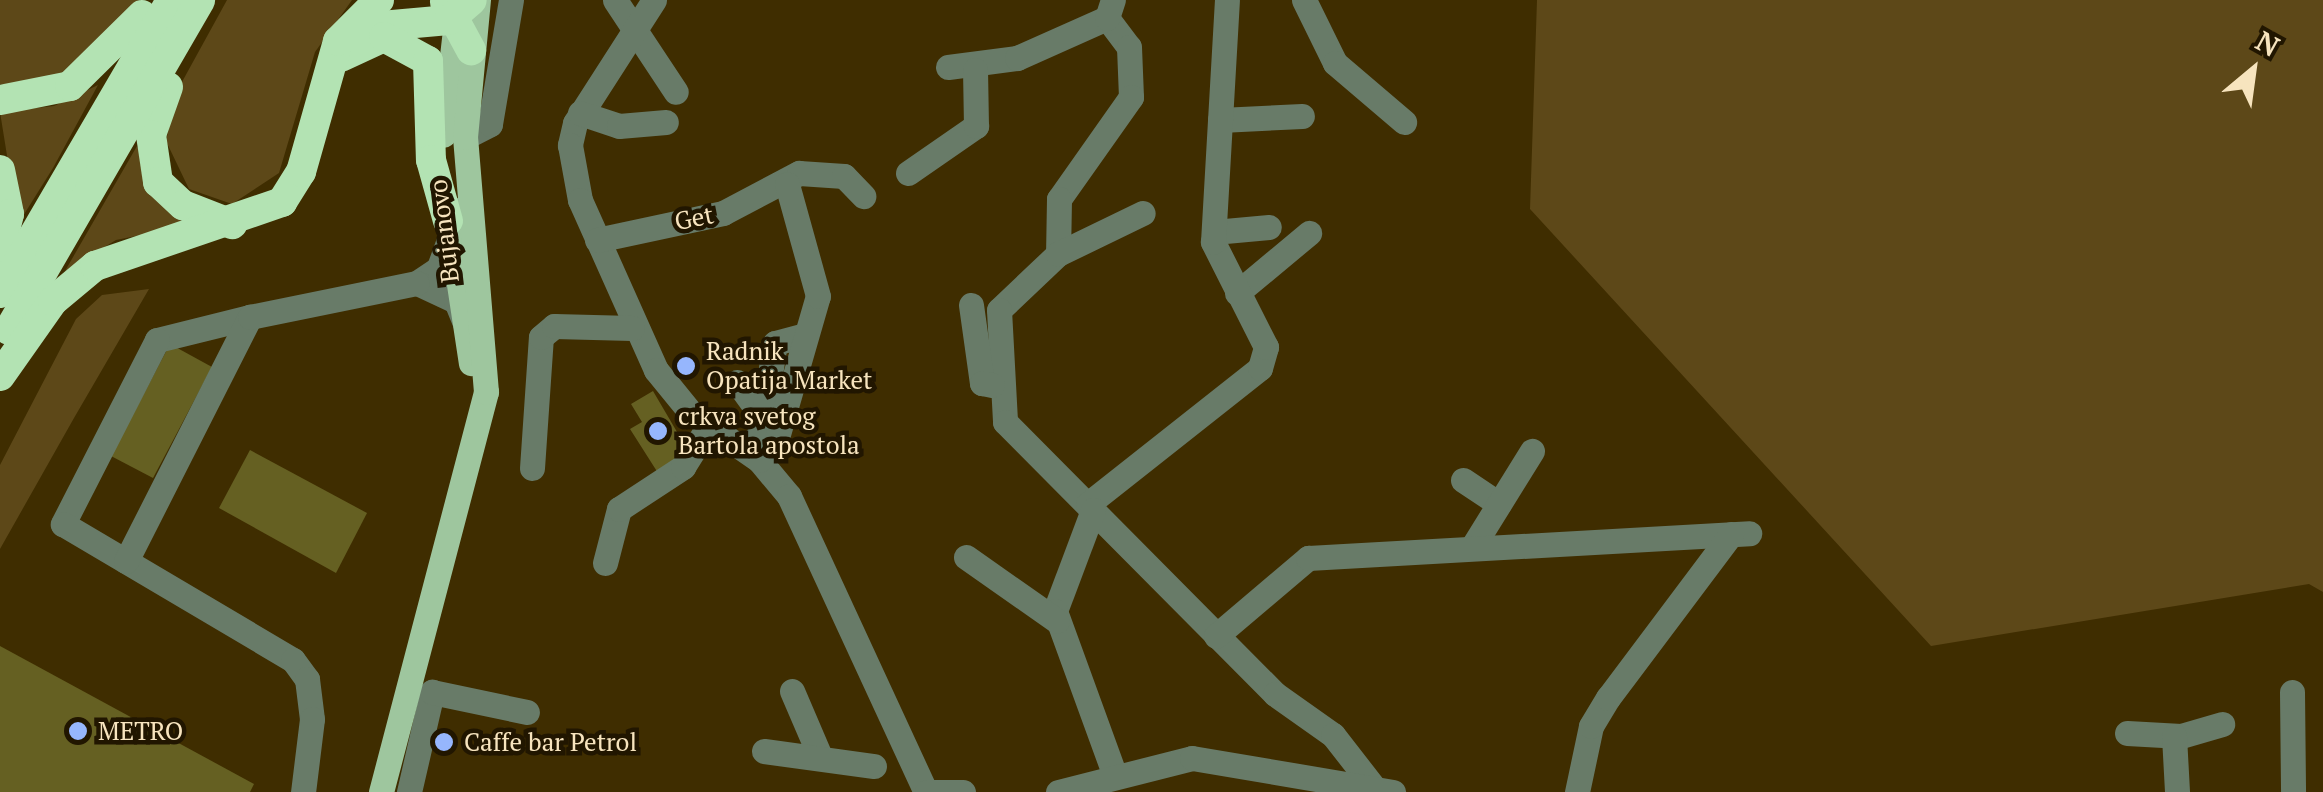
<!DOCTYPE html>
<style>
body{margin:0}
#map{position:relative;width:2323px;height:792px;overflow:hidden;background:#3f2d00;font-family:"PT Serif",serif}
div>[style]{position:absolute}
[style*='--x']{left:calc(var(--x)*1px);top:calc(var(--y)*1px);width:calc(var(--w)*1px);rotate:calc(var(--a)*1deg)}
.green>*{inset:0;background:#5d4818}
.building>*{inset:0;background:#656022}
.minor>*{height:25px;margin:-12.5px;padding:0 12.5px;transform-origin:12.5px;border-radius:12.5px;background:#687b68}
.major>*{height:25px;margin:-12.5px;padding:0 12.5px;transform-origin:12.5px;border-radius:12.5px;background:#9ec69e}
.highway>*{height:30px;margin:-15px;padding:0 15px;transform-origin:15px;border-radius:15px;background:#b3e3b3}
.dots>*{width:28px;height:28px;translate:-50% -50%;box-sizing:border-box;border:5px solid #211600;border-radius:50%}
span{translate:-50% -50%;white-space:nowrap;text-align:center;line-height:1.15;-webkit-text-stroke:9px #211600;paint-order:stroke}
.street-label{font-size:25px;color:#f7e4be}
.poi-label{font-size:25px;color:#f7e4be}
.left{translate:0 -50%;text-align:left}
.north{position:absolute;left:2203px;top:20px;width:100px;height:100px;-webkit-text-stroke:8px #211600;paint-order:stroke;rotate:29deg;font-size:28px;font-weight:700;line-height:40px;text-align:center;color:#f7e4be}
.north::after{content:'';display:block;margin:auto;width:35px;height:45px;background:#f7e4be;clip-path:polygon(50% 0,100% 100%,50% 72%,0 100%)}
</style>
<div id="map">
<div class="green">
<div style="clip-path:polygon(0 0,138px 0,76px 69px,16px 86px,0 84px)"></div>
<div style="clip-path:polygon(227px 0,352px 0,315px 52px,279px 173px,232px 204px,189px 189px,166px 141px,177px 91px)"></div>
<div style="clip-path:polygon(1537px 0,2323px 0,2323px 592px,2309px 584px,1931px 646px,1530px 209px)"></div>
<div style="clip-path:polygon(98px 85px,53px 168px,18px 224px,0 112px,54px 106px)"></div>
<div style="clip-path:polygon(137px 146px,155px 198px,187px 226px,116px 240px,65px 271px)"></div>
<div style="clip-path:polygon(149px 289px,74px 418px,0 549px,0 465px,76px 319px,102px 295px)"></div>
</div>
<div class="building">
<div style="clip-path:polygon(170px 344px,212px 367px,153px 478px,111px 456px)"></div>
<div style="clip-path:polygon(653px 391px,690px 454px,658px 473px,630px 429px,642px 422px,631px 404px)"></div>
<div style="clip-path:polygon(250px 450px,367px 513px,336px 573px,219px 508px)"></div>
<div style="clip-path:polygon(0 646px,254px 784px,250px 792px,0 792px)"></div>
</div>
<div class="minor">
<div style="--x:615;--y:0;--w:110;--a:56.5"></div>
<div style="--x:654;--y:0;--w:146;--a:122.7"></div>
<div style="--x:575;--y:123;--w:23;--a:103"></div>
<div style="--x:570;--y:145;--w:56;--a:79.7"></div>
<div style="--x:580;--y:200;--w:186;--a:65.9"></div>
<div style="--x:656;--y:370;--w:55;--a:50.9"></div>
<div style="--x:691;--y:413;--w:83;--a:34.7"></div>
<div style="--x:759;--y:460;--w:47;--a:50.2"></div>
<div style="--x:789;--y:496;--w:326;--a:65.2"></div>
<div style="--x:1304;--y:0;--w:70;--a:63.8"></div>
<div style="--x:1335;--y:63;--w:91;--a:40.5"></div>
<div style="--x:1107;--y:18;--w:36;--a:53"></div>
<div style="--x:1129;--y:47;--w:50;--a:87.7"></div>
<div style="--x:1131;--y:97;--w:125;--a:125.2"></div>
<div style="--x:1059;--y:199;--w:55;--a:91"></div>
<div style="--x:1058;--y:254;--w:81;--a:136.5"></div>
<div style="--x:999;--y:310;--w:112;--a:86.9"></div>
<div style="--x:1005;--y:422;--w:383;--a:45.2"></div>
<div style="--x:1275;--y:694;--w:71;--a:35.3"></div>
<div style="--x:1333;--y:735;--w:68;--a:52.1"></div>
<div style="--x:948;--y:67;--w:70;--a:-7.4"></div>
<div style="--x:1017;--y:58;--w:98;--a:-24"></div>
<div style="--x:1107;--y:18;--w:19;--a:-72"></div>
<div style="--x:580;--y:113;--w:41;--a:18.4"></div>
<div style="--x:619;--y:126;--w:47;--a:-4.9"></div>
<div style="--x:1220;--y:120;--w:82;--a:-2.8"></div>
<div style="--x:465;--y:137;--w:28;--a:-27"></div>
<div style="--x:490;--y:124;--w:126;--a:-80.4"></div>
<div style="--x:908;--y:173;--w:83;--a:-34.7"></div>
<div style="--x:976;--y:126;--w:56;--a:-91"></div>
<div style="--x:1214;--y:232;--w:55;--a:-5.2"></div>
<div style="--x:450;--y:237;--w:33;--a:110"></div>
<div style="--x:439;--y:268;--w:27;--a:146"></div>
<div style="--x:417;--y:283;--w:43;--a:24.8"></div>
<div style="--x:456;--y:301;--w:24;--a:68"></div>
<div style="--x:597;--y:240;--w:129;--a:-12.1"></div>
<div style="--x:723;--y:213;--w:86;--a:-27.8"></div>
<div style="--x:799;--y:173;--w:45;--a:3.8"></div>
<div style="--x:844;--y:176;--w:28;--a:46"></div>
<div style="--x:1058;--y:254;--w:94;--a:-25.8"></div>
<div style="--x:1237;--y:293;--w:94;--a:-39.8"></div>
<div style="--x:971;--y:305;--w:79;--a:82"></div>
<div style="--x:982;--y:383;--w:10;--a:11"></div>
<div style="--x:250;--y:317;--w:96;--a:166.1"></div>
<div style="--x:157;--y:340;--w:207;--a:117.1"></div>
<div style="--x:63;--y:524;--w:267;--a:30.6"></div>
<div style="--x:293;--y:660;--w:24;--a:54"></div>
<div style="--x:307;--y:679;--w:40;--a:82.9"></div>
<div style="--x:312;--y:719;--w:74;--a:97"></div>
<div style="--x:737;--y:382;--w:37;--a:54"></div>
<div style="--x:747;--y:451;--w:24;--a:-55"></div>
<div style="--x:761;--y:431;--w:89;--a:-81"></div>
<div style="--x:775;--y:343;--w:30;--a:-15"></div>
<div style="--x:759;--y:460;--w:19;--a:-39"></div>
<div style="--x:774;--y:448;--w:158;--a:-73.9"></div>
<div style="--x:818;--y:296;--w:116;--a:-105.5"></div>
<div style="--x:532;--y:468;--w:131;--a:-86.1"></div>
<div style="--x:541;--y:337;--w:17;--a:-40"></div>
<div style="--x:554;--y:326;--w:78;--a:1.5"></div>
<div style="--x:1463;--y:480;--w:43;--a:33.7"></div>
<div style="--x:1088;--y:504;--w:219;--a:-38.3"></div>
<div style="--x:1260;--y:368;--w:22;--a:-74"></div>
<div style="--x:1266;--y:347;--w:118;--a:-116.8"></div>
<div style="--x:1213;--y:242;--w:242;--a:-86.7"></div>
<div style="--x:1093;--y:510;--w:108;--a:110.6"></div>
<div style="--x:1055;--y:611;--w:176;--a:70"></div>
<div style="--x:1473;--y:546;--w:112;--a:-58.2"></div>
<div style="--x:966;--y:557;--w:111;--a:35.1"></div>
<div style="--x:126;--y:561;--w:274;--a:-63.1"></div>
<div style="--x:250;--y:317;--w:170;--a:-11.5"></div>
<div style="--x:605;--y:563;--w:56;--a:-75.5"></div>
<div style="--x:619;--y:509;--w:77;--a:-33.3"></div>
<div style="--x:683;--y:467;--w:47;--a:-58"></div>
<div style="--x:1216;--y:636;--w:121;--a:-40.3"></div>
<div style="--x:1308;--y:558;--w:442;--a:-3.2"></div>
<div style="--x:792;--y:691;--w:69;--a:66.8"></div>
<div style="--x:2292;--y:692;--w:100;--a:89.4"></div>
<div style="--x:2127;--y:733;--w:54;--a:3.2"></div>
<div style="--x:2181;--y:736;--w:43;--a:-16.3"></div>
<div style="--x:2174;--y:736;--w:56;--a:86.9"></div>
<div style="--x:764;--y:751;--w:111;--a:7.8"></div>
<div style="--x:409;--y:792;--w:103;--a:-77"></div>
<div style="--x:432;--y:692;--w:97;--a:11.9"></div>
<div style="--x:927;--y:792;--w:36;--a:0"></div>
<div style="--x:1058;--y:792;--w:138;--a:-14.2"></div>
<div style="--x:1192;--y:758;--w:204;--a:9.6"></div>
<div style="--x:1577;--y:792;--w:67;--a:-78"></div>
<div style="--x:1591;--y:726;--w:33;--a:-59"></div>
<div style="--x:1608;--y:698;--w:205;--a:-53.1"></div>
</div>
<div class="major">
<div style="--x:443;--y:135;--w:124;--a:-83.5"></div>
<div style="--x:447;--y:205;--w:160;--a:81.4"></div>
<div style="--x:381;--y:792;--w:414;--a:-75.3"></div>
<div style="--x:486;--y:392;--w:256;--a:-94.7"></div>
<div style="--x:465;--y:137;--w:138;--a:-84.6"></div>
</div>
<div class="highway">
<div style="--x:445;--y:2;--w:55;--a:61.6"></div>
<div style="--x:370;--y:27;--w:79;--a:-5.1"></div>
<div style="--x:449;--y:20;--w:30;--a:-41"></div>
<div style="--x:341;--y:57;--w:47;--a:-24.9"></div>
<div style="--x:384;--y:37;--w:50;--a:28.6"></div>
<div style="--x:428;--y:61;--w:99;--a:88.3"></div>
<div style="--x:431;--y:160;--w:63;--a:74.4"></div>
<div style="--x:168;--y:87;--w:51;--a:109.5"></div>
<div style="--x:151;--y:135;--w:48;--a:81.5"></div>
<div style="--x:158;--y:182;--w:34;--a:43"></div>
<div style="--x:183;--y:205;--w:53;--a:21.2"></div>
<div style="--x:0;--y:100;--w:71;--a:-11.3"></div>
<div style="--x:70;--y:86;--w:101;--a:-44.6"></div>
<div style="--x:0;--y:170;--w:45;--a:78.4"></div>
<div style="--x:9;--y:214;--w:38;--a:104"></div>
<div style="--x:0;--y:293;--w:339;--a:-59.7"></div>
<div style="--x:9;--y:330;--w:381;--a:-59.9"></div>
<div style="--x:0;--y:376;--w:92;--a:-54.8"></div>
<div style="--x:53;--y:301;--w:55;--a:-39.8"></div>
<div style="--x:95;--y:266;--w:198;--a:-18.9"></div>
<div style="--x:282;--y:202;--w:36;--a:-58"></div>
<div style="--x:301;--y:172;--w:136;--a:-74.2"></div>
<div style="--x:338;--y:41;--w:58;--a:-45"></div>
</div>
<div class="dots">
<div style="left:686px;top:366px;background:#96b6fd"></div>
<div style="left:658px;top:431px;background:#96b6fd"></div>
<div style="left:78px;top:731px;background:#96b6fd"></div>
<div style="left:444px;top:742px;background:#96b6fd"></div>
</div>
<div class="street-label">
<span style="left:694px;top:218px;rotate:-11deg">Get</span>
<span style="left:444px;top:231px;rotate:-97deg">Bujanovo</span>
</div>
<div class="poi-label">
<span class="left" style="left:706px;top:366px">Radnik<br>Opatija Market</span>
<span class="left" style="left:678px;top:431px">crkva svetog<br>Bartola apostola</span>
<span class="left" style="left:98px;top:731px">METRO</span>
<span class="left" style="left:464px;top:742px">Caffe bar Petrol</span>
</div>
<div class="north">N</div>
</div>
